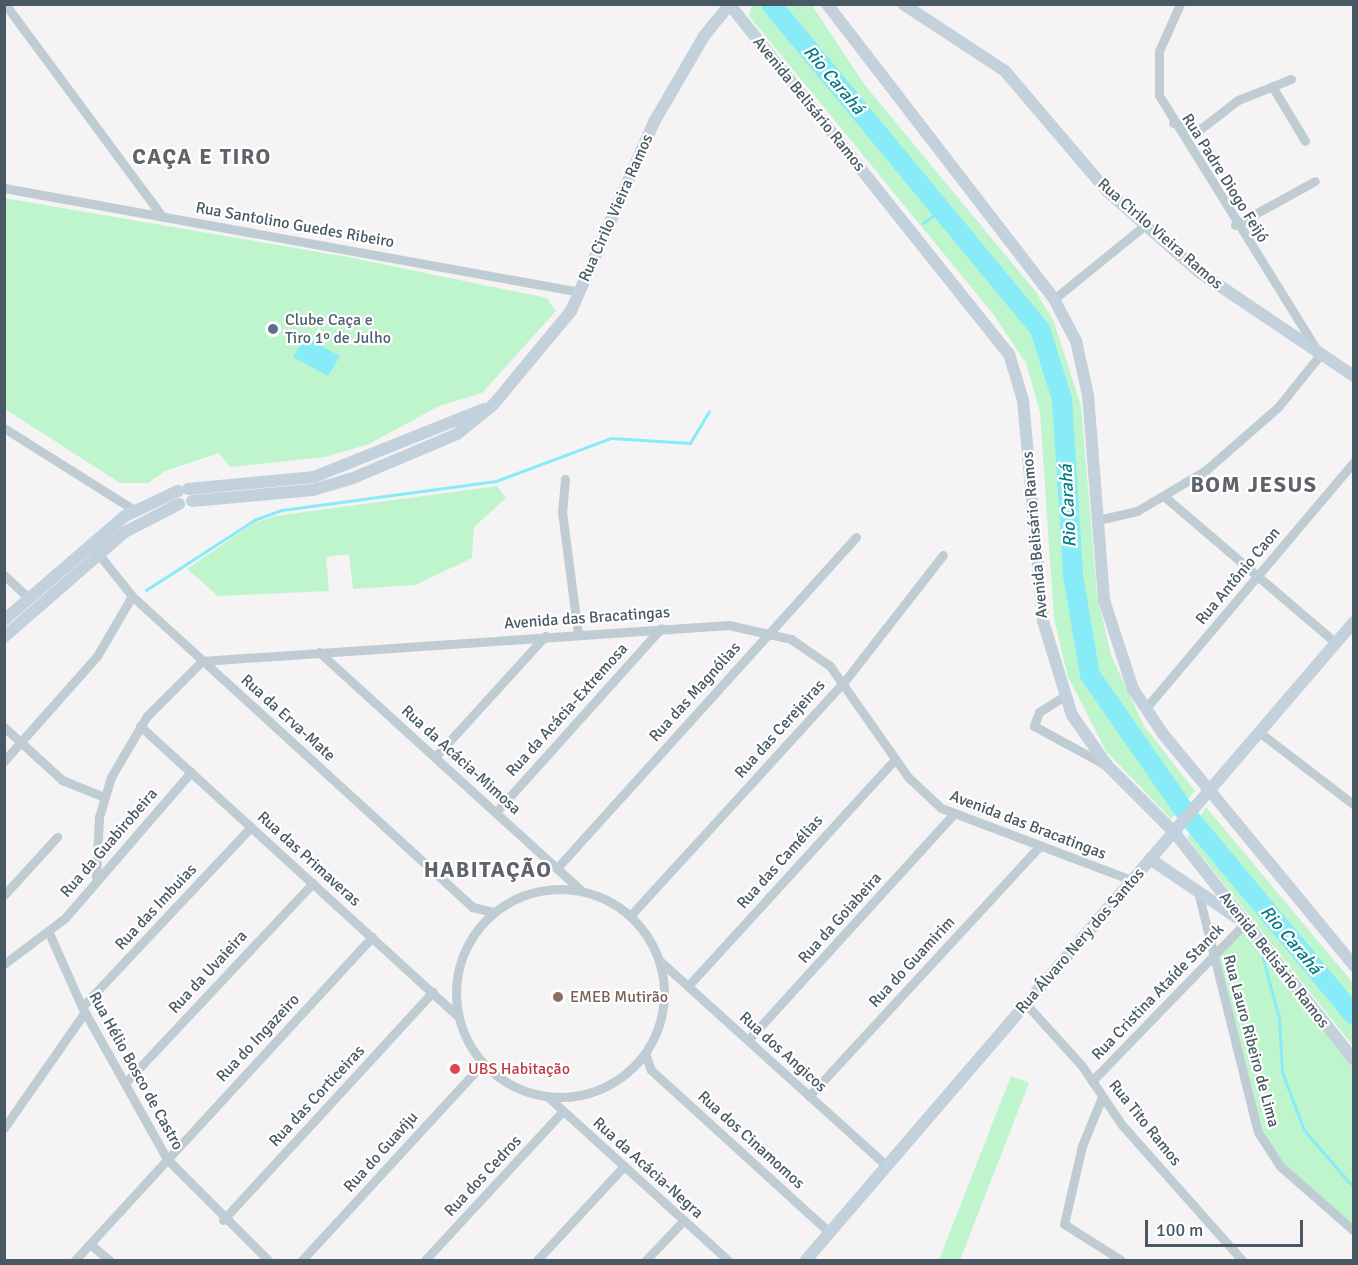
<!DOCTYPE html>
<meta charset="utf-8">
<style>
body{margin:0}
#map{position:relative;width:1358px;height:1265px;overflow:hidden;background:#f5f3f3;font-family:Signika,sans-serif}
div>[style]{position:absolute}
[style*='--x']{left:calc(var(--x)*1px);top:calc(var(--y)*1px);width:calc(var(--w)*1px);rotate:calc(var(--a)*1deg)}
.green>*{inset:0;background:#bff5cd}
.water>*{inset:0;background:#87ecf7}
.stream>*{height:3px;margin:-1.5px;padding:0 1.5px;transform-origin:1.5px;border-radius:1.5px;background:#87ecf7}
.river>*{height:20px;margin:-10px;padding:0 10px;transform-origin:10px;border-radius:10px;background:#87ecf7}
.street>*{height:9px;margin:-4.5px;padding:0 4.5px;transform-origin:4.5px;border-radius:4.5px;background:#bfccd3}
.street>.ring{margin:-4.5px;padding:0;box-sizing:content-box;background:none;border:9px solid #bfccd3;border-radius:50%}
.secondary>*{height:12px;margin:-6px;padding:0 6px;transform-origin:6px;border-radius:6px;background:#c2d1db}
.dots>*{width:16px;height:16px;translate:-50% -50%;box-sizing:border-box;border:3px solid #fff;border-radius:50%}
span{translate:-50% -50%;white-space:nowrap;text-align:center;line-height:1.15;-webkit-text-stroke:4.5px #fff;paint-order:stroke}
.street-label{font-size:16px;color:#485963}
.service-label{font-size:16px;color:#4e5e75}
.left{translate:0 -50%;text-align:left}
.education-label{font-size:16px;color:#785e54}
.health-label{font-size:16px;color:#be3a42}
.water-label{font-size:18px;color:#057e8a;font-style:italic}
.district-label{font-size:22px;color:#5e6469;font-weight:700;letter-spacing:1.5px}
.frame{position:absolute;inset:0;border:6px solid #485963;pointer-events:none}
.scale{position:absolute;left:1145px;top:1220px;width:158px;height:27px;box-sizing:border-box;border:3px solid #485963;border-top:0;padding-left:8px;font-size:18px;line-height:21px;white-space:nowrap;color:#485963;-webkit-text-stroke:4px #fff;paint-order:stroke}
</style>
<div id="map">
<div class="green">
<div style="clip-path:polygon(752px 5px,812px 5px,864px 84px,1036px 292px,1054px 322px,1081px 406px,1097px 594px,1111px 655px,1144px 726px,1195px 791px,1171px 819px,1106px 751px,1068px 677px,1054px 619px,1040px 412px,1026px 363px,994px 315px,749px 16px)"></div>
<div style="clip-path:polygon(4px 198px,348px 257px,547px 298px,556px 311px,482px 393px,439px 406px,369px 444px,325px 457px,230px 467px,219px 453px,165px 471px,148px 483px,120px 483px,5px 409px)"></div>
<div style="clip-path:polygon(497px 486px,506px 498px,474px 527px,472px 558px,415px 585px,353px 589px,349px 554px,326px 557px,329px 591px,218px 596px,187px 569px,254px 523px,275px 516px)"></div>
<div style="clip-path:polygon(1206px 807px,1353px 983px,1353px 1046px,1187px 838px)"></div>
<div style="clip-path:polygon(1245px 923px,1353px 1060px,1353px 1231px,1265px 1147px,1213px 957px)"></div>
<div style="clip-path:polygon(1011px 1076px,1029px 1083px,960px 1260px,939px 1260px)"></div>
</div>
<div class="water">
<div style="clip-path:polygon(305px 337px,340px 356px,328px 376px,293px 357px)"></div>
</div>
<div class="stream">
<div style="--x:923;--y:223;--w:24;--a:-36"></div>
<div style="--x:146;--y:590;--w:129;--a:-32.9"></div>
<div style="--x:254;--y:520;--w:30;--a:-20"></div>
<div style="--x:282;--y:510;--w:216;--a:-7.7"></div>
<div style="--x:496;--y:481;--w:123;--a:-20.5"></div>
<div style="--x:611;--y:438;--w:79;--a:3.6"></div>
<div style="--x:690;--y:443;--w:37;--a:-59"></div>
<div style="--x:1261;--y:951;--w:69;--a:75"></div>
<div style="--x:1279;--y:1018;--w:54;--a:86.8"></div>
<div style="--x:1282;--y:1072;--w:62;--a:69.2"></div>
<div style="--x:1304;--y:1130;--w:77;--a:49.2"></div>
</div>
<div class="river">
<div style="--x:771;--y:4;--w:422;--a:50.4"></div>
<div style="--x:1040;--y:329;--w:73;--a:72.6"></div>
<div style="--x:1062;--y:399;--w:176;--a:86.4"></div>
<div style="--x:1073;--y:575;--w:101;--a:80.4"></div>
<div style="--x:1090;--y:675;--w:172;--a:55.2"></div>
<div style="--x:1188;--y:816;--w:259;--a:50.2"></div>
</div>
<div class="street">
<div style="--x:5;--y:4;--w:264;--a:53.5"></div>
<div style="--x:1272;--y:86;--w:64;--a:59"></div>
<div style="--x:1173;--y:123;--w:27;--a:15"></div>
<div style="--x:1199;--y:130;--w:49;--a:-37.6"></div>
<div style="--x:1238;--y:100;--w:57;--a:-21.6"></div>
<div style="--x:4;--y:188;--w:585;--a:10.23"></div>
<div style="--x:1235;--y:225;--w:91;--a:-28.8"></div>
<div style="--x:1054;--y:299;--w:117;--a:-39.1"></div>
<div style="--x:4;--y:428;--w:154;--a:32.2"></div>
<div style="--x:565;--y:479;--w:33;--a:95"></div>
<div style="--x:562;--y:512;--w:123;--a:82.5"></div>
<div style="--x:1165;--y:497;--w:225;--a:40.5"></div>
<div style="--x:1098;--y:520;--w:40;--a:-13"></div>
<div style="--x:1137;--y:511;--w:80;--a:-30.7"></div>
<div style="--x:1206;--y:470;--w:96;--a:-41.2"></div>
<div style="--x:1278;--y:407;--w:67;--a:-51.1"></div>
<div style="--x:1320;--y:355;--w:306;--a:-121.8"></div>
<div style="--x:1159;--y:95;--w:44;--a:-90"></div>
<div style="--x:1159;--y:51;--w:51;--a:-65.9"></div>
<div style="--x:96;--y:551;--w:58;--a:51.3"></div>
<div style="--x:132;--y:596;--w:461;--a:42.4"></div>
<div style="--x:472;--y:907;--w:22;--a:13"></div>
<div style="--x:4;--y:575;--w:34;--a:43"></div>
<div style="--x:319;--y:652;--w:355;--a:42.3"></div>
<div style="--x:1063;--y:697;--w:28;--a:148"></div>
<div style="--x:1039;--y:712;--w:15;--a:110"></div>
<div style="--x:1034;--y:726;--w:80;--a:28.5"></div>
<div style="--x:1145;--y:709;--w:324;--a:-49.8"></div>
<div style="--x:140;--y:726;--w:429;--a:42.4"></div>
<div style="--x:4;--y:727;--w:79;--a:42.4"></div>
<div style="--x:62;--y:780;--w:45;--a:22"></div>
<div style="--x:1259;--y:732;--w:120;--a:37.5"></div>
<div style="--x:435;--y:757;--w:164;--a:-47.7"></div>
<div style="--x:4;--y:761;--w:140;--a:-48.5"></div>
<div style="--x:97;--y:656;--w:69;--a:-59.7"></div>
<div style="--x:496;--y:812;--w:247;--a:-48.1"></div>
<div style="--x:557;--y:868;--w:446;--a:-47.9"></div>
<div style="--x:96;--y:877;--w:60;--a:-87.1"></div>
<div style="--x:99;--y:817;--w:42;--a:-73.3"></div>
<div style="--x:111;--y:777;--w:71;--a:-59.5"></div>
<div style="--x:147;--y:716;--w:78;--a:-45"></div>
<div style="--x:202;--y:661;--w:528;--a:-3.91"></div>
<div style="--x:729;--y:625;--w:64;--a:12.7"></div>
<div style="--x:791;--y:639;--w:47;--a:34.7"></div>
<div style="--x:830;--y:666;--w:136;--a:54.9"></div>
<div style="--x:908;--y:777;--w:45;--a:43.2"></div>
<div style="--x:941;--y:808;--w:204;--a:20.7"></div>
<div class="ring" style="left:456px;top:889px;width:199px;height:199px"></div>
<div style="--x:1198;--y:892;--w:247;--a:76"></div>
<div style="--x:1258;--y:1132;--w:40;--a:57.1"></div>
<div style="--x:1280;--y:1166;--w:98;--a:41.3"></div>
<div style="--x:4;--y:895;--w:79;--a:-47.6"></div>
<div style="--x:630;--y:916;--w:317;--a:-47.6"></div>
<div style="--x:844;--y:682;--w:161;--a:-52.1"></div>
<div style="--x:49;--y:933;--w:81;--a:66"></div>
<div style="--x:82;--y:1007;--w:174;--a:60.8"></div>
<div style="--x:167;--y:1159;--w:143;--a:45"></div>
<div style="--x:660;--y:961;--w:306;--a:42.1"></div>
<div style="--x:4;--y:964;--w:76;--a:-37"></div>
<div style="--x:65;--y:918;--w:193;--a:-49.2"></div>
<div style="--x:688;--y:986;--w:307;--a:-47.6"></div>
<div style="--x:1026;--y:1004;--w:84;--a:47.9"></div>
<div style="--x:1082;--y:1066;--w:71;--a:55.9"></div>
<div style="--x:1122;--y:1125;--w:181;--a:48.4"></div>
<div style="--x:82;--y:1007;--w:247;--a:-46.8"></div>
<div style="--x:748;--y:1040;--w:304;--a:-47.7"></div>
<div style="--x:645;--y:1053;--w:18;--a:71"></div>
<div style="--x:651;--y:1070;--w:242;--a:42.3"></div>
<div style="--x:1092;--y:1081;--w:220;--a:-45.9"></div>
<div style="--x:126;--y:1082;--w:273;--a:-46.8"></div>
<div style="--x:809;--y:1096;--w:338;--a:-47.3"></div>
<div style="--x:548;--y:1097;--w:243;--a:42.2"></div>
<div style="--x:1102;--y:1097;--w:53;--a:112.2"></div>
<div style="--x:1082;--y:1146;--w:80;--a:103"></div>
<div style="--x:1064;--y:1224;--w:67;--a:32.3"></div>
<div style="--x:4;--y:1128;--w:141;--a:-55.1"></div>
<div style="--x:223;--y:1220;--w:310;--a:-47.4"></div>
<div style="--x:90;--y:1244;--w:25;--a:40"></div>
<div style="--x:75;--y:1260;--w:439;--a:-47.4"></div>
<div style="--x:302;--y:1260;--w:266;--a:-47.4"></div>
<div style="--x:425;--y:1260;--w:203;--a:-47.2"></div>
<div style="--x:537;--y:1260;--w:128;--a:-47.2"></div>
<div style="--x:646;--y:1260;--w:55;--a:-46.5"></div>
</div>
<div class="secondary">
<div style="--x:827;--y:4;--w:372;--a:52.4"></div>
<div style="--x:1054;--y:299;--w:47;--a:62.4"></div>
<div style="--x:1076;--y:341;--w:55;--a:77.5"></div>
<div style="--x:1088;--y:395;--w:206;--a:85.5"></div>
<div style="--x:1104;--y:600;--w:94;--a:72"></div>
<div style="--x:1133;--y:689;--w:54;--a:56.3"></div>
<div style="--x:1163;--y:734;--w:301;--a:50.5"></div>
<div style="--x:903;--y:4;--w:122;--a:33.3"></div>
<div style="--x:1005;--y:71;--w:157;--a:49.6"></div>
<div style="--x:1107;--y:191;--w:123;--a:41.4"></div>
<div style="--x:1199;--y:272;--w:187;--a:33.9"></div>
<div style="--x:730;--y:5;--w:447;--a:51.4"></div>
<div style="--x:1009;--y:354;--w:48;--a:73.1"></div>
<div style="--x:1023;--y:400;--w:222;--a:84.8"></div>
<div style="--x:1043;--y:621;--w:98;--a:72.9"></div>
<div style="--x:1072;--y:715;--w:61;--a:55"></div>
<div style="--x:1107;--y:765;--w:95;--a:45"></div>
<div style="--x:1174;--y:832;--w:290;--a:51.7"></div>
<div style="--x:188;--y:489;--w:127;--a:-5.4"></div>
<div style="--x:314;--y:477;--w:183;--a:-21.8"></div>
<div style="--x:192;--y:501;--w:121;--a:-5.2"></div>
<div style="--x:313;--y:490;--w:42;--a:-16.7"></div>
<div style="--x:353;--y:478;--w:113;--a:-22.9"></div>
<div style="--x:457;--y:434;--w:46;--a:-38.9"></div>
<div style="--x:493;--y:405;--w:122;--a:-50.3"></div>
<div style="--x:571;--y:311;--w:206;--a:-66.3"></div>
<div style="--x:654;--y:122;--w:99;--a:-59.8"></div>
<div style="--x:704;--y:36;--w:41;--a:-50.9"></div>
<div style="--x:4;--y:620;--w:160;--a:-40.7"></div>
<div style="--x:125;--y:516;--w:59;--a:-25.3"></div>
<div style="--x:4;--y:637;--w:160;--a:-41"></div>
<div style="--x:125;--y:532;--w:61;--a:-27.4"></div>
<div style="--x:1150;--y:859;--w:104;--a:34"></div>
<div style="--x:806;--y:1260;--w:841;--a:-49.34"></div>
</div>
<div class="dots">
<div style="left:273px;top:329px;background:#5c6f8a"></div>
<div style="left:558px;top:997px;background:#8d6e63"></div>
<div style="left:455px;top:1069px;background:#e0444e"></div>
</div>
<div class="street-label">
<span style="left:809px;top:104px;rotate:51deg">Avenida Belisário Ramos</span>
<span style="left:1225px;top:178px;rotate:58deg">Rua Padre Diogo Feijó</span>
<span style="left:616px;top:208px;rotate:-66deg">Rua Cirilo Vieira Ramos</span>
<span style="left:295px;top:225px;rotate:10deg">Rua Santolino Guedes Ribeiro</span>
<span style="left:1160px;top:234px;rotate:41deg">Rua Cirilo Vieira Ramos</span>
<span style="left:1035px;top:535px;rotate:-95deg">Avenida Belisário Ramos</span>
<span style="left:1238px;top:576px;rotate:-50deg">Rua Antônio Caon</span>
<span style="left:587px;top:618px;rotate:-4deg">Avenida das Bracatingas</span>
<span style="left:695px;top:692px;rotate:-48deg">Rua das Magnólias</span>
<span style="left:567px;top:710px;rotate:-48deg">Rua da Acácia-Extremosa</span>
<span style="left:288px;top:718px;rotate:42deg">Rua da Erva-Mate</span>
<span style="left:780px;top:729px;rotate:-48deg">Rua das Cerejeiras</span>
<span style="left:461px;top:760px;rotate:42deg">Rua da Acácia-Mimosa</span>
<span style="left:1028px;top:825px;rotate:21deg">Avenida das Bracatingas</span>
<span style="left:109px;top:843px;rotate:-49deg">Rua da Guabirobeira</span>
<span style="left:309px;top:859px;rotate:42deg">Rua das Primaveras</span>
<span style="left:780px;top:862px;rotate:-48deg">Rua das Camélias</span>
<span style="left:156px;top:907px;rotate:-47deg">Rua das Imbuias</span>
<span style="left:840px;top:918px;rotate:-48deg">Rua da Goiabeira</span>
<span style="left:1080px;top:941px;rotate:-49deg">Rua Álvaro Nery dos Santos</span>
<span style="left:1274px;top:960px;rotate:52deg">Avenida Belisário Ramos</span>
<span style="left:912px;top:962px;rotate:-47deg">Rua do Guamirim</span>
<span style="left:208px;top:972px;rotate:-47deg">Rua da Uvaieira</span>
<span style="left:1158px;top:992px;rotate:-46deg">Rua Cristina Ataíde Stanck</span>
<span style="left:258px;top:1038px;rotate:-47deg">Rua do Ingazeiro</span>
<span style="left:1251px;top:1041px;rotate:75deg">Rua Lauro Ribeiro de Lima</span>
<span style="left:783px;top:1052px;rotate:42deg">Rua dos Angicos</span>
<span style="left:136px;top:1071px;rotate:61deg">Rua Hélio Bosco de Castro</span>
<span style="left:317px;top:1096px;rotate:-47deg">Rua das Corticeiras</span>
<span style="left:1145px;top:1123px;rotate:51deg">Rua Tito Ramos</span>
<span style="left:751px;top:1140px;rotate:42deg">Rua dos Cinamomos</span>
<span style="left:381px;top:1152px;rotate:-48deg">Rua do Guaviju</span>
<span style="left:648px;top:1168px;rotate:42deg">Rua da Acácia-Negra</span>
<span style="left:483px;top:1176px;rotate:-47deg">Rua dos Cedros</span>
</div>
<div class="service-label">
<span class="left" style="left:285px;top:329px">Clube Caça e<br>Tiro 1º de Julho</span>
</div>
<div class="education-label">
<span class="left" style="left:570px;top:997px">EMEB Mutirão</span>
</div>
<div class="health-label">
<span class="left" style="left:468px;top:1069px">UBS Habitação</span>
</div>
<div class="water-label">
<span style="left:834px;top:80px;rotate:50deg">Rio Carahá</span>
<span style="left:1068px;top:506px;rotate:-93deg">Rio Carahá</span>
<span style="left:1291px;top:940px;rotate:50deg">Rio Carahá</span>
</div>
<div class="district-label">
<span style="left:202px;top:157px">CAÇA E TIRO</span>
<span style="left:1254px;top:485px">BOM JESUS</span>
<span style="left:488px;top:870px">HABITAÇÃO</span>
</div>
<div class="frame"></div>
<div class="scale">100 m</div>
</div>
